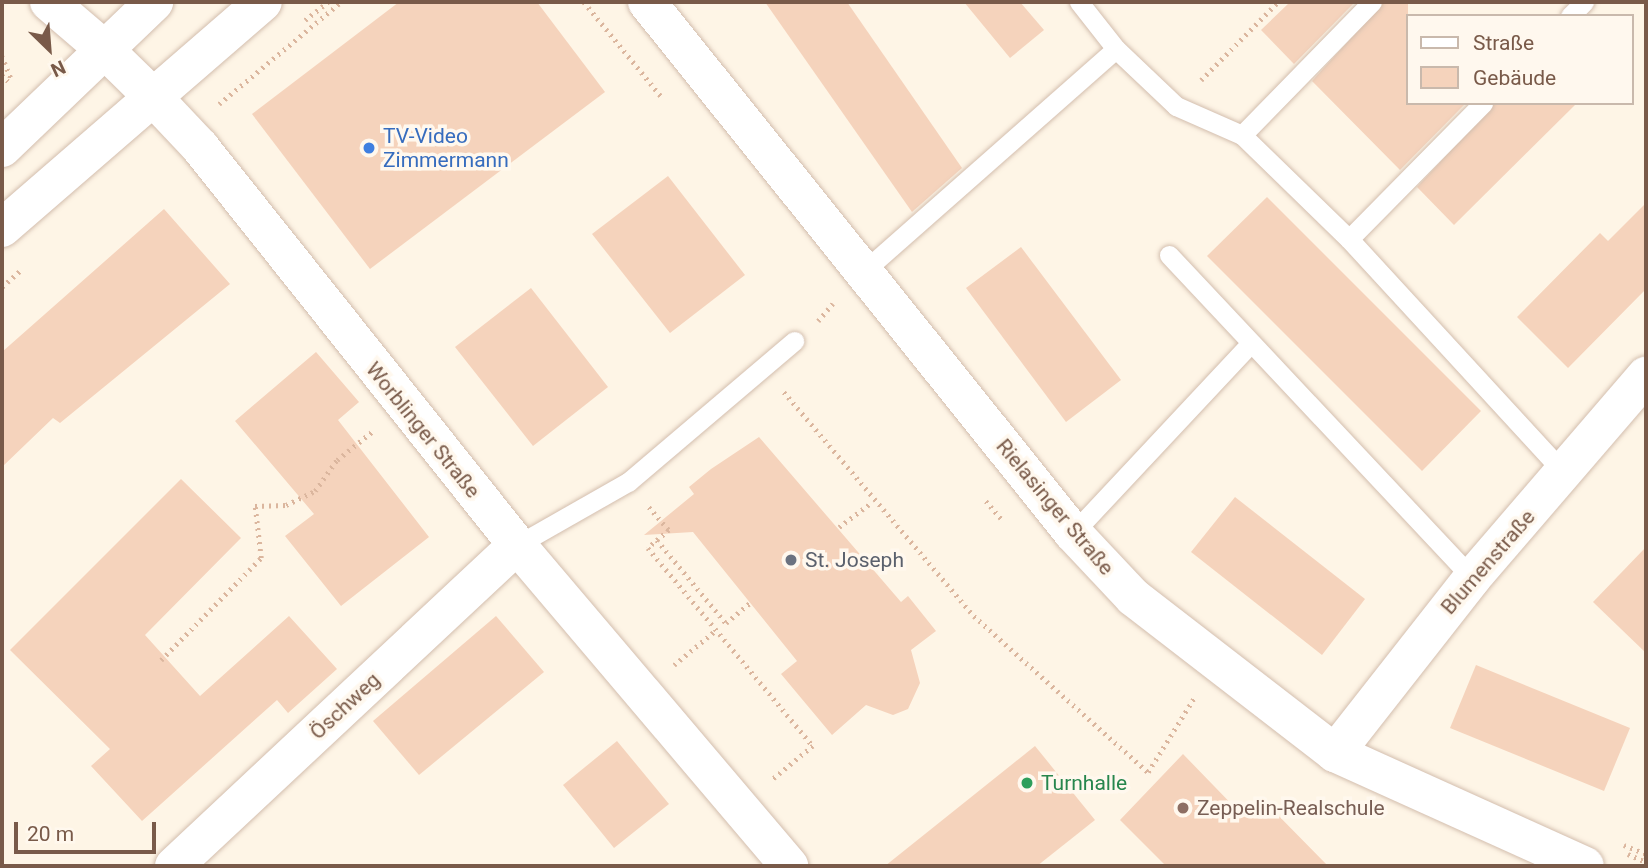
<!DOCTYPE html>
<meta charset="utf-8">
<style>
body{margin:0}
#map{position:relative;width:1648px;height:868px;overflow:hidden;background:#fef5e6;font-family:Roboto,sans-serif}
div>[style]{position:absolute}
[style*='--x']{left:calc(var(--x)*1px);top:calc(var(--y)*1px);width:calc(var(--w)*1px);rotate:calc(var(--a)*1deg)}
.building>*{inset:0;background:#f5d3bc}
.path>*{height:4.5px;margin-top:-2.25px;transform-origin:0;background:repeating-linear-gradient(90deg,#dbb69e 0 2px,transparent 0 7px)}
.roads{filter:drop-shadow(0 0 2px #d3beae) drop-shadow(0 0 2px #d3beae)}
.service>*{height:19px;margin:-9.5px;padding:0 9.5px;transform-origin:9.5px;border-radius:9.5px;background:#fff}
.minor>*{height:38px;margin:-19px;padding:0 19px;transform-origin:19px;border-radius:19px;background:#fff}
.tertiary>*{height:38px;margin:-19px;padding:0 19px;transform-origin:19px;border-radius:19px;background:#fff}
.secondary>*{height:38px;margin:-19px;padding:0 19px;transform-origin:19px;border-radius:19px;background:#fff}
.dots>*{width:19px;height:19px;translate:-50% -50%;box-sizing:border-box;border:4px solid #fff8ee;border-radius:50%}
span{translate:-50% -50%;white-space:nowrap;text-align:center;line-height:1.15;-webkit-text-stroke:7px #fff8ee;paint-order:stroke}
.shop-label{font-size:21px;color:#366cbe}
.left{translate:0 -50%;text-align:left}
.street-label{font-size:21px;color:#795a49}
.worship-label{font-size:21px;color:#5b616d}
.leisure-label{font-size:21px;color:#27864d}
.education-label{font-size:21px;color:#785e54}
.frame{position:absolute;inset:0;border:4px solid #795a49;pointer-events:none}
.legend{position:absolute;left:1406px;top:14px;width:228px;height:91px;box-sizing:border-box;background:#fff8ee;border:2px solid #c9b9ac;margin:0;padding:9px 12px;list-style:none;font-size:21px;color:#795a49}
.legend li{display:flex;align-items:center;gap:14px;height:35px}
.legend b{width:35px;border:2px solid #c9b9ac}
.north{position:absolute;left:14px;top:14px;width:70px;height:70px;-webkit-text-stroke:5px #fff8ee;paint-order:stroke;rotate:155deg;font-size:19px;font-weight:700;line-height:28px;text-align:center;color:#795a49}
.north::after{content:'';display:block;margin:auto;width:24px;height:32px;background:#795a49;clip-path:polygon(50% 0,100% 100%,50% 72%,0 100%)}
.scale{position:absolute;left:14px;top:822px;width:142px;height:32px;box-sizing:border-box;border:4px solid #795a49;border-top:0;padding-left:9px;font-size:21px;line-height:24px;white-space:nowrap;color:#795a49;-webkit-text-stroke:5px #fff8ee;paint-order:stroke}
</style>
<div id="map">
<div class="building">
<div style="clip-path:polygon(399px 2px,537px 2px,605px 92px,370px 269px,252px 114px)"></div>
<div style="clip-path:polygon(765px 2px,847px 2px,962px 168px,912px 212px)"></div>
<div style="clip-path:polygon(964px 2px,1020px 2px,1044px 30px,1010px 58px)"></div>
<div style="clip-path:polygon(1290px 2px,1355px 2px,1294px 64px,1261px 30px)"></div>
<div style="clip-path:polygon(1384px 2px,1408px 2px,1408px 103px,1466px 103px,1400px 170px,1312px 81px)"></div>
<div style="clip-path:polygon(1495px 103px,1577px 103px,1454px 225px,1417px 187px)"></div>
<div style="clip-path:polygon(668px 176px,745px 275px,670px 333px,592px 234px)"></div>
<div style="clip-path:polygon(1267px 197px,1481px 411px,1422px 471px,1207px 256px)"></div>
<div style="clip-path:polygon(1646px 203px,1646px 289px,1568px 368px,1517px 317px,1600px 233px,1608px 241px)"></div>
<div style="clip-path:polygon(164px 209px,230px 284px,60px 423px,53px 418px,2px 467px,2px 352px)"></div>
<div style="clip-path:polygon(1021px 247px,1121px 380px,1066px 422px,966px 288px)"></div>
<div style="clip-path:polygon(531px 288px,608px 387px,533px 446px,455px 347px)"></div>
<div style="clip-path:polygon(316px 352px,359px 402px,338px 420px,429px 537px,341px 606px,285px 536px,314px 514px,235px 421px)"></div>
<div style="clip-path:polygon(759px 437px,901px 602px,908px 596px,936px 631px,911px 650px,920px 683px,908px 709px,893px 715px,866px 705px,832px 735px,781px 674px,797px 661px,693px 532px,644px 535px,694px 494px,689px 487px,711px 469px)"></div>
<div style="clip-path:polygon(181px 479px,241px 538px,145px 635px,200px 696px,289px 616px,337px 669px,288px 713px,277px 700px,142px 821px,91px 766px,110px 749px,10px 650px)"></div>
<div style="clip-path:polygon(1235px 497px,1365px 599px,1322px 655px,1191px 552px)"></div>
<div style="clip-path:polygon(1646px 547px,1646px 653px,1593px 602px)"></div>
<div style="clip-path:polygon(496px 616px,544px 672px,419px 775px,373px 721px)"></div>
<div style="clip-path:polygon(1476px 665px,1630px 728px,1604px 791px,1450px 728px)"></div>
<div style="clip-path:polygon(617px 741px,669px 804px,614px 848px,563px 785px)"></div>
<div style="clip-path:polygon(1035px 746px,1095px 820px,1037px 866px,885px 866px)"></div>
<div style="clip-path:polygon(1183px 754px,1244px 817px,1262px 799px,1328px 866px,1166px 866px,1120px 820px)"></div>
</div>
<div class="path">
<div style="--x:584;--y:2;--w:122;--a:50.7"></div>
<div style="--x:305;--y:20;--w:29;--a:-38"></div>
<div style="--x:2;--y:56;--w:24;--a:68"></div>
<div style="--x:2;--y:75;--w:10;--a:45"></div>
<div style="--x:1201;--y:80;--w:110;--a:-45.4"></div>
<div style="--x:219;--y:104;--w:159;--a:-39.9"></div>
<div style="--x:2;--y:287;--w:27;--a:-42"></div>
<div style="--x:818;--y:321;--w:23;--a:-50"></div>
<div style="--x:784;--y:392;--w:294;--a:49.7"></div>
<div style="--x:974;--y:616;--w:234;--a:41.9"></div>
<div style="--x:1148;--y:772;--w:87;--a:-58.1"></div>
<div style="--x:986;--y:501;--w:23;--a:49"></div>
<div style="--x:649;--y:507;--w:30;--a:49"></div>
<div style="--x:669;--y:530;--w:28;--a:139"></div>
<div style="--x:648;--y:548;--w:258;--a:50.2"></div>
<div style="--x:813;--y:746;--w:53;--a:140.3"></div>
<div style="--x:839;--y:527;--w:40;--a:-37"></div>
<div style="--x:657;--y:540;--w:108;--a:50.3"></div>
<div style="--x:726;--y:623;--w:31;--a:-40"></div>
<div style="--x:161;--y:660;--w:143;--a:-45.6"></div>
<div style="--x:261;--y:558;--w:52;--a:-96.6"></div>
<div style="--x:255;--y:506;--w:31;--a:-2"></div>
<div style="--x:286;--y:505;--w:32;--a:-26"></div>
<div style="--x:315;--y:491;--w:38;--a:-55"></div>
<div style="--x:337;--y:460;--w:46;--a:-38.9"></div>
<div style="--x:674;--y:665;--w:55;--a:-39.8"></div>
<div style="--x:1624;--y:845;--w:24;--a:22"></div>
<div style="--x:1628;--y:854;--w:20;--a:24"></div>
</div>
<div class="roads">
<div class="service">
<div style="--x:1079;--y:2;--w:60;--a:51.8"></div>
<div style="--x:1116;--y:49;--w:83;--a:43.5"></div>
<div style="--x:1176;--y:106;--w:72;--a:23.7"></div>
<div style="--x:1242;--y:135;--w:149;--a:44.2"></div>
<div style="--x:1349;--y:239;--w:319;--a:47.4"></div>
<div style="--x:1570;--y:16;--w:20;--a:-45"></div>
<div style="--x:1242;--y:135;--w:186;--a:-45.7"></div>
<div style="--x:1349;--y:239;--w:191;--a:-45.4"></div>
<div style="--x:1169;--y:255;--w:443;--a:46.8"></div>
<div style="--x:865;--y:270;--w:334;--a:-41.4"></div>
<div style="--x:1073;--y:533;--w:260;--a:-46.9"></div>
<div style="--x:517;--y:545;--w:128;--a:-29.6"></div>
<div style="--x:628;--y:482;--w:218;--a:-40.3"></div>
</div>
<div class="minor">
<div style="--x:49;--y:2;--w:74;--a:40.6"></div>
<div style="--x:152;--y:96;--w:70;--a:46.7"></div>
<div style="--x:200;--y:147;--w:509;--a:51.46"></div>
<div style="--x:517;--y:545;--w:421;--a:49.7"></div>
<div style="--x:1335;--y:753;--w:222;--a:-51.9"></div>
<div style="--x:1472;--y:578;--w:267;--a:-49.3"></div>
<div style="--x:174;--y:866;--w:470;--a:-43.1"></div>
</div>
<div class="tertiary">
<div style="--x:105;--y:50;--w:66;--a:44.4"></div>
</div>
<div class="secondary">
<div style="--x:647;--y:2;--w:681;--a:51.26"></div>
<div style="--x:1073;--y:533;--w:88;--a:46.8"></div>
<div style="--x:1133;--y:597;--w:255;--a:37.7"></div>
<div style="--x:1335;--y:753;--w:274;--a:24.3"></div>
<div style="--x:2;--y:148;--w:211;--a:-43.8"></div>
<div style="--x:2;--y:228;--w:345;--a:-40.9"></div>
</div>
</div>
<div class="dots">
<div style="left:369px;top:148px;background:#3f7fe0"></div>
<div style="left:791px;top:560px;background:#6b7280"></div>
<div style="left:1027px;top:783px;background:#2e9e5b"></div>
<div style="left:1183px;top:808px;background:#8d6e63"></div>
</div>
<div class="shop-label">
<span class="left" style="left:383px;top:148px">TV-Video<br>Zimmermann</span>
</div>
<div class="street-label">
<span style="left:423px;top:430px;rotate:51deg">Worblinger Straße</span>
<span style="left:1055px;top:507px;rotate:50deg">Rielasinger Straße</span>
<span style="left:1488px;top:562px;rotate:-49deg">Blumenstraße</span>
<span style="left:345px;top:706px;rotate:-43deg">Öschweg</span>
</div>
<div class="worship-label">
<span class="left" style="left:805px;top:560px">St. Joseph</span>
</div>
<div class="leisure-label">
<span class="left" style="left:1041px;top:783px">Turnhalle</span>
</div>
<div class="education-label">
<span class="left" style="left:1197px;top:808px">Zeppelin-Realschule</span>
</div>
<div class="frame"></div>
<ul class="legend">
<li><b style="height:9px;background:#fff"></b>Straße</li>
<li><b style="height:19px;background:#f5d3bc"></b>Gebäude</li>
</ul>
<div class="north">N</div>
<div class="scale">20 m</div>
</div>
